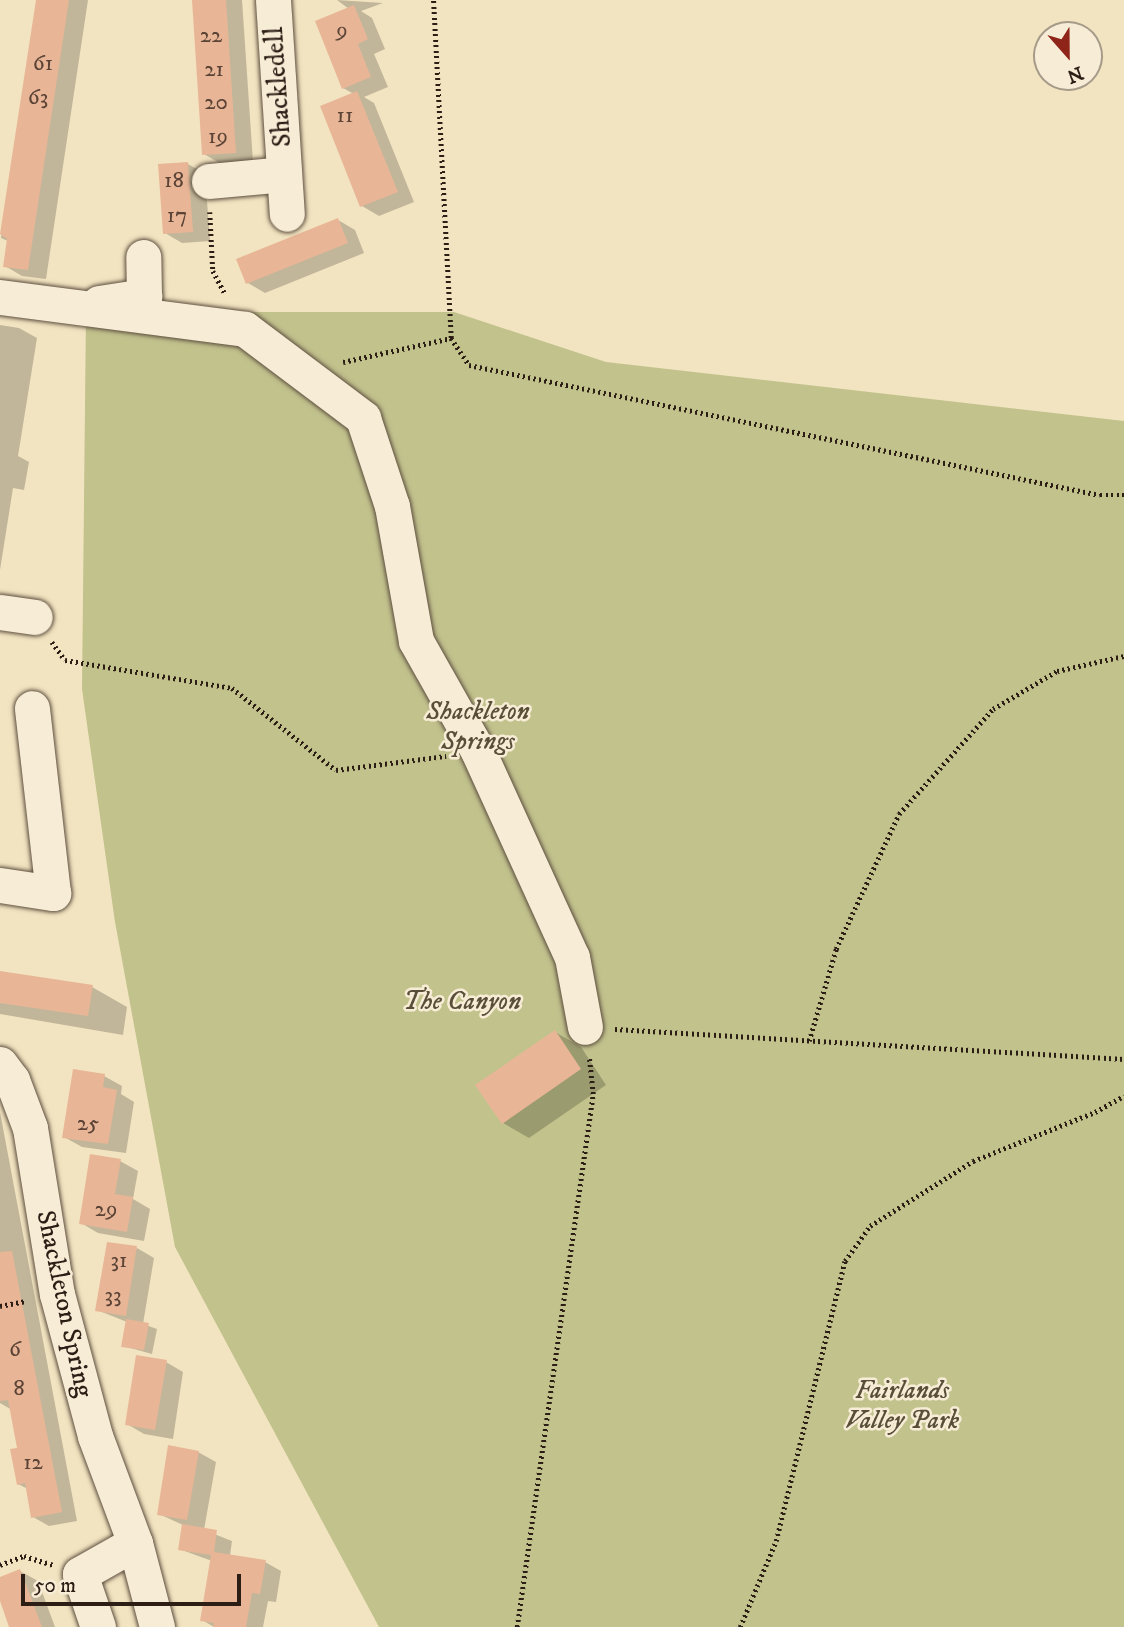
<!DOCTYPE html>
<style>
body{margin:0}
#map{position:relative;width:1124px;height:1627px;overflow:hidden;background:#f2e4c0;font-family:"IM FELL DW Pica",serif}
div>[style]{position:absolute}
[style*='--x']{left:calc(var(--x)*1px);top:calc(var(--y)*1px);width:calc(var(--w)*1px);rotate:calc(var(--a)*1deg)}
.green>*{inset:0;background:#c2c28d}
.shadow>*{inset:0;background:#0003}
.building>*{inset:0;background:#e8b697}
.path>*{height:4.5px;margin-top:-2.25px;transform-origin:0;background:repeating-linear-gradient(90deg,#2c1d15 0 2px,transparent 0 5.5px)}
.roads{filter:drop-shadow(0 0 2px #5e4f40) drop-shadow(0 0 2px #5e4f40)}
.minor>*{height:35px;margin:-17.5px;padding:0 17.5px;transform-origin:17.5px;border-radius:17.5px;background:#f7edd6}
span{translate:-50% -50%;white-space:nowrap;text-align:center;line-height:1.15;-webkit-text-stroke:5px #f7edd6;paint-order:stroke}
.number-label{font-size:23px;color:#5b4336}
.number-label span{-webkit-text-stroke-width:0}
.street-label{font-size:26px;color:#2c1d15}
.park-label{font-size:26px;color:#594f39;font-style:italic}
.north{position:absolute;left:1033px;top:21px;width:70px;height:70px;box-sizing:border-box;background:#f7edd6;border:2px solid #a69a89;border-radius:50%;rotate:159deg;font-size:19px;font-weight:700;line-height:28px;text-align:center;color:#2c1d15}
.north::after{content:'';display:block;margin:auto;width:24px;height:32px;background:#8f2418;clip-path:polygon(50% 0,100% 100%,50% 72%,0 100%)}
.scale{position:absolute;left:21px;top:1574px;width:220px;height:32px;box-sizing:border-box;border:4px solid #2c1d15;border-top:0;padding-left:9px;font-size:21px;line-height:24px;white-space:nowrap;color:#2c1d15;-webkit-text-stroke:5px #f7edd6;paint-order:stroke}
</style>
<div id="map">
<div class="green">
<div style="clip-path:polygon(86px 312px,454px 312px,606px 362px,1124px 421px,1124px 1627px,379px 1627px,175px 1247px,115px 922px,82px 689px)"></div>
</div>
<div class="shadow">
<div style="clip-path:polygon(37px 0,88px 0,46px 279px,22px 276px,5px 266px,8px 241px,1px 238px)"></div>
<div style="clip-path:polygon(194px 0,242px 0,253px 162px,221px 164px,204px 154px)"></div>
<div style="clip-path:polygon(337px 0,383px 3px,361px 11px,372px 18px,385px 49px,374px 54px,388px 87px,364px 97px,374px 103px,414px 202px,379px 216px,362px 206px,354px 94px,343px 88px,349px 9px)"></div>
<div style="clip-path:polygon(188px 164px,205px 174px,210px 241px,182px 243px,165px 233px)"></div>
<div style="clip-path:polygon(338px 220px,355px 230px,364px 253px,265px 293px,248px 283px)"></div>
<div style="clip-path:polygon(0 325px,19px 328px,37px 338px,18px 456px,29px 462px,24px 490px,13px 488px,0 570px)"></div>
<div style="clip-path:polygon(0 973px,92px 987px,127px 1007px,123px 1035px,0 1014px)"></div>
<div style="clip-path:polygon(555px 1032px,581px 1047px,606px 1085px,529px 1138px,503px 1123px)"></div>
<div style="clip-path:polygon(104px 1076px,122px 1086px,121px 1094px,134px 1102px,126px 1153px,82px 1147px,64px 1137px)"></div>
<div style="clip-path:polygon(0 1112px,77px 1521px,49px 1526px,33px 1517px,28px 1489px,18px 1484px,19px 1449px,12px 1410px,0 1403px)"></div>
<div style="clip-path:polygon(120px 1161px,138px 1171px,133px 1199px,150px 1209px,144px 1241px,98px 1233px,81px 1223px)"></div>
<div style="clip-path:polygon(137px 1248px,154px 1258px,143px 1324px,157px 1329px,152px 1354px,123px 1346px,127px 1322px,97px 1310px)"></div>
<div style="clip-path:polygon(166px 1362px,183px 1372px,173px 1439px,144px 1434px,127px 1424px)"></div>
<div style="clip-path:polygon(198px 1452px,216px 1462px,204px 1530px,232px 1541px,230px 1556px,265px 1562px,281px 1571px,276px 1602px,268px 1601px,263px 1627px,214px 1627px,202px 1620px,212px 1561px,179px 1549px,183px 1525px,159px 1514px)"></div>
<div style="clip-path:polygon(20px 1571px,38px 1581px,55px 1627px,11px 1627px,0 1596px,0 1579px)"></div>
</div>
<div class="building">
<div style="clip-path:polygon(36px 0,69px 0,28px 270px,3px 267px,7px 239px,0 234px)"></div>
<div style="clip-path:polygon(192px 0,226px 0,236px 153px,202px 155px)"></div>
<div style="clip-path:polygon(354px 5px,368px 39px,358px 44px,371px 77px,342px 89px,315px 21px)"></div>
<div style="clip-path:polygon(357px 91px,398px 192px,360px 207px,320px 106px)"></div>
<div style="clip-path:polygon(188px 162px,193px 232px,163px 234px,158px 164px)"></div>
<div style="clip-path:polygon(338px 218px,348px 243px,246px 284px,236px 259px)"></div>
<div style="clip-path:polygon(0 971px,93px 985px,88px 1016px,0 1003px)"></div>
<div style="clip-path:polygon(555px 1030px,581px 1069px,502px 1124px,475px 1085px)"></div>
<div style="clip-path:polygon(73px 1069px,105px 1074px,103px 1087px,117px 1090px,108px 1144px,62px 1138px)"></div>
<div style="clip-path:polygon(90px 1154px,121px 1159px,115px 1194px,133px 1197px,127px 1232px,79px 1224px)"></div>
<div style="clip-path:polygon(107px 1242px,137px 1246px,126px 1316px,95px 1311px)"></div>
<div style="clip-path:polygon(12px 1251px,62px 1512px,31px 1518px,25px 1483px,17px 1485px,10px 1449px,17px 1448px,8px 1400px,0 1401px,0 1252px)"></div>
<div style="clip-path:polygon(126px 1319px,149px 1323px,144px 1350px,121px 1347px)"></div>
<div style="clip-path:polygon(136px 1355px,167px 1360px,155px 1430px,125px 1425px)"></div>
<div style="clip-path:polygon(168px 1445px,199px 1451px,187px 1520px,157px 1515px)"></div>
<div style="clip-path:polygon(182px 1524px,217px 1530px,214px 1552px,266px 1560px,260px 1594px,252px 1593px,246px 1627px,213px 1627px,214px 1623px,200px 1621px,211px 1555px,178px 1550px)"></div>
<div style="clip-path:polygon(20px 1569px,33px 1603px,42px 1627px,9px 1627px,0 1601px,0 1577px)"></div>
</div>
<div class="path">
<div style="--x:210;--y:212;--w:59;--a:87.1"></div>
<div style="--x:213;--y:271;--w:27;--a:62"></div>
<div style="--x:451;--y:338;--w:32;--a:56"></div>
<div style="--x:469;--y:365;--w:644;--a:11.64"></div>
<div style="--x:1100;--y:495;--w:24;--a:0"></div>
<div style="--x:343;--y:362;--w:111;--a:-12.5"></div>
<div style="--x:451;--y:338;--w:338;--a:-93"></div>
<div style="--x:52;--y:642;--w:22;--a:54"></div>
<div style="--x:65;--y:660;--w:169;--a:9.5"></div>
<div style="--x:232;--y:688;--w:132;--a:38.3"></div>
<div style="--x:336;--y:770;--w:111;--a:-7.3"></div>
<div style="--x:615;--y:1029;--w:510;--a:3.37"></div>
<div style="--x:809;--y:1041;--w:96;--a:-73.6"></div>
<div style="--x:836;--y:949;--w:149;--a:-65"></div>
<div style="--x:899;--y:814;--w:141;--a:-48.2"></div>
<div style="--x:993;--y:709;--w:74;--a:-30.7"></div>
<div style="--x:1057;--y:671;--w:69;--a:-12.6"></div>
<div style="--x:0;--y:1306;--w:25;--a:-11"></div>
<div style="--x:0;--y:1565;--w:26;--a:-21"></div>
<div style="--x:24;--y:1556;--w:30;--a:17"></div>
<div style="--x:517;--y:1627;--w:538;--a:-81.88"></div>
<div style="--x:593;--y:1094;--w:36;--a:-96"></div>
<div style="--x:740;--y:1627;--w:93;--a:-67.3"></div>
<div style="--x:776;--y:1541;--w:288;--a:-76.2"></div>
<div style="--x:845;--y:1261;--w:43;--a:-54.5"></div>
<div style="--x:870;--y:1226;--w:122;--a:-32.3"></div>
<div style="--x:973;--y:1161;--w:131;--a:-21.9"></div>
<div style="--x:1095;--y:1112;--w:33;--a:-29"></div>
</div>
<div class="roads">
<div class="minor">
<div style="--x:273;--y:0;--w:214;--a:86.3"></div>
<div style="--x:209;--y:181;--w:75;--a:-5.3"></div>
<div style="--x:0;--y:297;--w:247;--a:7.4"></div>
<div style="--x:245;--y:329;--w:148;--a:37"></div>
<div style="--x:363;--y:418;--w:93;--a:71.8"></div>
<div style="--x:392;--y:506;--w:137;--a:79.9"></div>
<div style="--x:416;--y:641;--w:126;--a:60.6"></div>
<div style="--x:478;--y:751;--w:226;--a:65.5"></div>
<div style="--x:572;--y:957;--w:71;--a:79.5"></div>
<div style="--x:99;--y:303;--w:46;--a:-8.8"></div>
<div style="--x:144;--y:296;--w:39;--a:-91"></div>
<div style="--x:0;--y:612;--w:35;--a:8"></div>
<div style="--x:0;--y:885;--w:54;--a:8.6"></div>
<div style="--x:53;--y:893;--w:186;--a:-96.5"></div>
<div style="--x:0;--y:1064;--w:20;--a:53"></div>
<div style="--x:12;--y:1080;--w:51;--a:69.4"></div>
<div style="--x:30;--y:1128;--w:168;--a:80.8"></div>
<div style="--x:57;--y:1294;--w:147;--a:75"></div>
<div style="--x:95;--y:1436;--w:114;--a:69.5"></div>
<div style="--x:135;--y:1543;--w:87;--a:75.3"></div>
<div style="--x:98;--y:1627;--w:56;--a:-108.8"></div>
<div style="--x:80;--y:1574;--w:63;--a:-29.4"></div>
</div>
</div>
<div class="number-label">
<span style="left:342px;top:31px">9</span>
<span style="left:211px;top:36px">22</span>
<span style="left:43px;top:64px">61</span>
<span style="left:214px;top:70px">21</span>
<span style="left:38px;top:98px">63</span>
<span style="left:216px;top:103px">20</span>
<span style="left:345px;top:116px">11</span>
<span style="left:218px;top:137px">19</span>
<span style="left:174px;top:181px">18</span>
<span style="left:177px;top:216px">17</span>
<span style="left:88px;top:1124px">25</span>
<span style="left:106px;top:1210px">29</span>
<span style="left:119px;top:1261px">31</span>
<span style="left:113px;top:1296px">33</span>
<span style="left:15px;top:1350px">6</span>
<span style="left:19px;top:1389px">8</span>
<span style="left:33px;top:1463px">12</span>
</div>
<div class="street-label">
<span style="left:279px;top:87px;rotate:-94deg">Shackledell</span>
<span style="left:64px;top:1304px;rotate:78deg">Shackleton Spring</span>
</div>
<div class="park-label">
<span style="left:478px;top:727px">Shackleton<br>Springs</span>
<span style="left:462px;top:1002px">The Canyon</span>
<span style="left:902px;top:1406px">Fairlands<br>Valley Park</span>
</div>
<div class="north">N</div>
<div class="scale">50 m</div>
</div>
